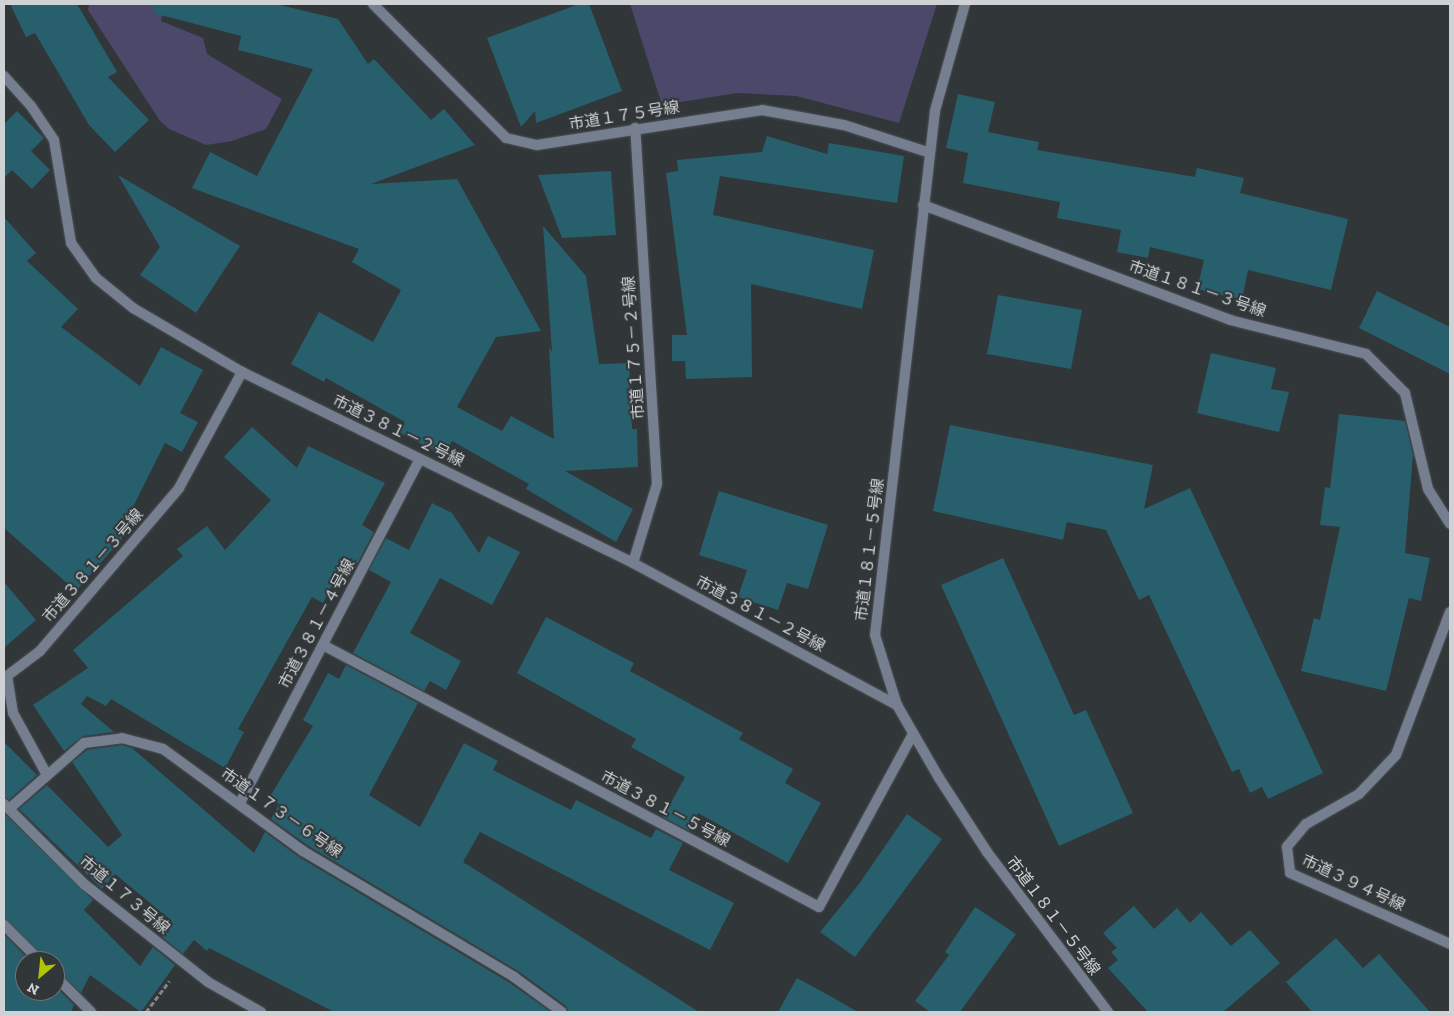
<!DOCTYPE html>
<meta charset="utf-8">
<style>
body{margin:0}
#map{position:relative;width:1454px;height:1016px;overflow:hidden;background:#313639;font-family:"Zilla Slab","Noto Sans JP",serif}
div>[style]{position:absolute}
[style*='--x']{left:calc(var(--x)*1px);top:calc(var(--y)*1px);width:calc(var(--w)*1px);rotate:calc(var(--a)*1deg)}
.green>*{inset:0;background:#4b486a}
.building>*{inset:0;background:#275f6c}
.path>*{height:3px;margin-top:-1.5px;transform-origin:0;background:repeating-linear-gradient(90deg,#818588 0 5px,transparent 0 7.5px)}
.roads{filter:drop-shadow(0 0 1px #4d5255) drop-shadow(0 0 1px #4d5255)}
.minor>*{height:10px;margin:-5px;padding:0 5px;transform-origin:5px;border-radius:5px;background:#767f90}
span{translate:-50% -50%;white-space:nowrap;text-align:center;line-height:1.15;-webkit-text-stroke:4px #313639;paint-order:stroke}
.street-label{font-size:16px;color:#cfd2d4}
.frame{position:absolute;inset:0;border:5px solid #cfd2d4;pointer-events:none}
.north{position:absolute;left:15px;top:951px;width:50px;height:50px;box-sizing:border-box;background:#313639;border:1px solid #707477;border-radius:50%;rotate:208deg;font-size:14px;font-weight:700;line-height:20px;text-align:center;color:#cfd2d4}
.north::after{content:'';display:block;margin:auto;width:18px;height:22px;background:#b1c500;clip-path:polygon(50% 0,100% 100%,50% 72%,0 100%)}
</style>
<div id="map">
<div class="green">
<div style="clip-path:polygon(89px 4px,164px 4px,161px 21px,203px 38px,207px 54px,282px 99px,266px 129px,232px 141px,206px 145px,169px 129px,160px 121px,88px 10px)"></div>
<div style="clip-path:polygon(630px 4px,937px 4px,899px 123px,796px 96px,737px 93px,662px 105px)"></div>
</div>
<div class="building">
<div style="clip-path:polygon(10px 4px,77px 4px,117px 72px,108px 77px,149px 120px,115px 152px,89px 125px,35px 33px,26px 37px)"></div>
<div style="clip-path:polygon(154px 4px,276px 4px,338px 19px,368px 64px,374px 59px,431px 120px,444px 109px,475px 145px,371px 184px,457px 179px,541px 331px,496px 337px,457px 407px,502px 431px,511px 416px,554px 439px,549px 347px,552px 352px,543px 226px,586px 276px,599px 364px,629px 363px,632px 429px,637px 429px,638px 467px,565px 471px,633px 509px,616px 542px,526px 489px,529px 484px,452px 441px,444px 456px,399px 432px,405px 422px,326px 378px,324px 382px,291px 364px,319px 312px,373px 342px,401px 290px,352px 262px,359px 249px,192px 188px,210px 152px,257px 176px,313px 69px,238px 50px,241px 36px,153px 13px)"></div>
<div style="clip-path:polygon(579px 4px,589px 4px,622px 91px,536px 123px,535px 111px,521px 127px,487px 38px)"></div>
<div style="clip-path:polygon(958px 94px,995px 102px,988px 132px,1039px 142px,1037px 150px,1195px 177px,1197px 168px,1244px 178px,1240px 193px,1348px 219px,1331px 290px,1248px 270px,1242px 300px,1197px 289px,1204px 260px,1150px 247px,1148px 258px,1117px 252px,1121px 230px,1057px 218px,1060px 202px,963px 183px,968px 153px,946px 148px)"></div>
<div style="clip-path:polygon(17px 111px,44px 138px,31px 151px,50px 170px,32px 189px,12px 170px,4px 178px,4px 124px)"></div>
<div style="clip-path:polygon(767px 136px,827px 154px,829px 143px,904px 156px,897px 203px,720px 176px,713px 215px,874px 250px,862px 309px,751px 284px,752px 377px,686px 379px,685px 361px,672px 361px,672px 335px,687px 335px,666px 173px,678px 171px,677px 160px,762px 152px)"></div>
<div style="clip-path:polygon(611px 171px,616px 235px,562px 238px,538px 175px)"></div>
<div style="clip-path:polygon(118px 175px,240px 246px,196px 313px,140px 275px,160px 247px)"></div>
<div style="clip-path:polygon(4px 217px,36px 253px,27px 261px,78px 309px,61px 327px,140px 386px,161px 347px,203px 370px,180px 413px,198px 422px,182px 452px,165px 443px,121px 531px,125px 535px,76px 591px,4px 528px)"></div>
<div style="clip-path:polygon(1377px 291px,1450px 327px,1450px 374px,1359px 328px)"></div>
<div style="clip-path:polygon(998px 295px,1082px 310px,1071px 369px,987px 354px)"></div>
<div style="clip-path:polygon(1211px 353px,1276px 368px,1271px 389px,1289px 392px,1279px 432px,1197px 413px)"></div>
<div style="clip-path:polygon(1339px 414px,1405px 421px,1413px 455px,1405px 553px,1430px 558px,1421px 601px,1409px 598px,1386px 691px,1301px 671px,1314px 618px,1320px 620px,1340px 527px,1320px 525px,1325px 487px,1330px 488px)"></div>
<div style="clip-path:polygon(950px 425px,1153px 465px,1144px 509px,1190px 488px,1323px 773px,1268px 799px,1262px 787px,1250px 793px,1239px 769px,1232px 772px,1149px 595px,1139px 600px,1106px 530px,1067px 522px,1063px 540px,933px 511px)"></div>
<div style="clip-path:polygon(252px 427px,297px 468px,308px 446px,385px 483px,362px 525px,374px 532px,357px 564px,346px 558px,323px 603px,312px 597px,238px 729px,244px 732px,225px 768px,111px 699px,106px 706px,87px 696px,81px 704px,114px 732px,83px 736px,64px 751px,33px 705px,88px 668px,73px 650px,183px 556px,177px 549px,207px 526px,225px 550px,271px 500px,224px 457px)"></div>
<div style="clip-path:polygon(719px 491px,828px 525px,808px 589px,787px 583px,778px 610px,738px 597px,747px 570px,699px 555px)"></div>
<div style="clip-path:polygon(432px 503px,452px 513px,479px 553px,488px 536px,520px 552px,492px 605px,440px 578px,410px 633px,461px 661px,446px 690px,430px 681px,424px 691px,353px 653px,391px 582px,369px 570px,386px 538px,409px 550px)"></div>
<div style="clip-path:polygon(1003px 558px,1074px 715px,1086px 710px,1133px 813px,1059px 846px,941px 585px)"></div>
<div style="clip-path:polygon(4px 582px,36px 620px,4px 648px)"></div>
<div style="clip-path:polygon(546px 617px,634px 663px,630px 671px,743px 733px,739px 739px,793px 769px,785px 783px,821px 803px,788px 863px,698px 813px,689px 831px,663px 817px,685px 777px,631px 747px,636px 739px,517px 673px)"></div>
<div style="clip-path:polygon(346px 665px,418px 703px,369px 795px,420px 827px,464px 743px,498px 761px,493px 770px,571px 810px,576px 800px,651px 838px,656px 829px,683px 843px,669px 870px,734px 903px,710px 950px,480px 832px,463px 862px,699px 1012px,569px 1012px,566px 1006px,518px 971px,307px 845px,271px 819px,279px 804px,269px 798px,313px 726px,303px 720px,328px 673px,339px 679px)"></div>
<div style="clip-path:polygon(4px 742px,37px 775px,9px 800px,4px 797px)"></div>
<div style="clip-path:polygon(122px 745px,132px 748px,254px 853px,265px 832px,299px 857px,510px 983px,551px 1012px,334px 1012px,209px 948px,207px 951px,194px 940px,183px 954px,161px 936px,172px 921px,115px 874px,102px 889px,19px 809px,47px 785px,108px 847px,122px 835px,72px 762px,87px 750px)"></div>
<div style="clip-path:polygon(4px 813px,93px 900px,84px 910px,140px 966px,153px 947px,175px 965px,141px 1012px,90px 975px,81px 993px,55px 969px,55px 961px,47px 961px,4px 918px)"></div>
<div style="clip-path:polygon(907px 814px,942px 839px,855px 957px,820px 932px,859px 884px)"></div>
<div style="clip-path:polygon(1134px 906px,1154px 929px,1177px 908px,1190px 923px,1201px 912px,1231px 946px,1250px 930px,1280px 963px,1223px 1012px,1148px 1012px,1108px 968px,1118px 960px,1111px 952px,1117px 948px,1103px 933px)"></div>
<div style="clip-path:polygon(975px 907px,1016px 934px,960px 1012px,930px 1012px,915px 1001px,949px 955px,945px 952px)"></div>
<div style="clip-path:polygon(4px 934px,30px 961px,25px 961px,25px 991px,55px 991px,55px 986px,74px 1005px,71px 1012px,4px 1012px)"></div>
<div style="clip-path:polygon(1336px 938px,1363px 968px,1379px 954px,1430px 1012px,1312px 1012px,1286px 982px)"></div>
<div style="clip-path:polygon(797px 978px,830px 996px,858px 1012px,778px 1012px)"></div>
</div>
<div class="path">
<div style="--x:146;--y:1012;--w:39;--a:-53"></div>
</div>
<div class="roads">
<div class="minor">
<div style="--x:373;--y:4;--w:189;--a:45.2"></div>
<div style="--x:506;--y:138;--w:32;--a:13"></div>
<div style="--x:537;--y:145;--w:228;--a:-8.8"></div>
<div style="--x:762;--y:110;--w:83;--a:10.4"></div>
<div style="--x:844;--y:125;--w:90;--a:18"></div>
<div style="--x:965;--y:4;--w:111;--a:105.7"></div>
<div style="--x:935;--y:111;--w:527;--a:96.53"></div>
<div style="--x:875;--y:635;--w:73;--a:72.6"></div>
<div style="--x:897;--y:705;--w:84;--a:60.1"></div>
<div style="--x:939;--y:778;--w:88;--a:57"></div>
<div style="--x:987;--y:852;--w:201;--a:52.9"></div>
<div style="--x:4;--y:76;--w:40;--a:48"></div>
<div style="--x:31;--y:106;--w:41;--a:55.9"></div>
<div style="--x:54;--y:140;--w:104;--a:80.6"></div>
<div style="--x:71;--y:243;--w:43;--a:54.5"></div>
<div style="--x:96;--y:278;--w:48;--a:39"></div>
<div style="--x:133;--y:308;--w:126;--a:30.4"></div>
<div style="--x:242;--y:372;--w:435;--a:26"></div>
<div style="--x:633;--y:563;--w:300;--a:28.3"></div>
<div style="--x:923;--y:205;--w:328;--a:20.5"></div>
<div style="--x:1230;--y:320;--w:140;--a:14"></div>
<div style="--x:1366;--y:354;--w:55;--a:45"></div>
<div style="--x:1405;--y:393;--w:99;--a:76.5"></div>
<div style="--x:1428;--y:489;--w:41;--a:57.8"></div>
<div style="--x:633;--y:563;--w:83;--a:-73.1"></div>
<div style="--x:657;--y:484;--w:357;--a:-93.5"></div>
<div style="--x:1450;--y:612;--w:153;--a:110.7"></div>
<div style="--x:1396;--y:755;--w:54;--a:133.5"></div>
<div style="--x:1359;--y:794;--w:61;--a:150.5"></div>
<div style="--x:1306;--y:824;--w:30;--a:130"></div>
<div style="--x:1287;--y:847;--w:26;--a:83"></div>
<div style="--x:1290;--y:873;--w:175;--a:23.9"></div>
<div style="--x:323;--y:645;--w:561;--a:27.84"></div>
<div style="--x:819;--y:907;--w:197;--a:-61.5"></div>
<div style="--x:47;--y:775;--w:71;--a:-118.7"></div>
<div style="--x:13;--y:713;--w:37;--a:-99"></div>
<div style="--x:7;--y:676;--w:41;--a:-37.1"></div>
<div style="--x:40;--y:651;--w:214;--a:-49.5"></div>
<div style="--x:179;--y:488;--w:132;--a:-61.5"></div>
<div style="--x:240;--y:803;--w:388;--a:-62.4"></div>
<div style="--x:4;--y:804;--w:113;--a:45"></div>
<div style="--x:84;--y:884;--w:158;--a:38.3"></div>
<div style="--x:208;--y:982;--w:61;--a:29.5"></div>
<div style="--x:9;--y:809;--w:100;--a:-41.3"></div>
<div style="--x:84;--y:743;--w:38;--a:-7"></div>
<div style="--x:122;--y:738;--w:42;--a:15"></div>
<div style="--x:163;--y:749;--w:173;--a:36.1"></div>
<div style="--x:303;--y:851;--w:246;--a:30.8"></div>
<div style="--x:514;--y:977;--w:59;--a:36.1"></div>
<div style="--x:4;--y:925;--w:51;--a:45"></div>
<div style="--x:55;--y:976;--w:51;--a:45"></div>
</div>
</div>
<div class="street-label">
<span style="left:624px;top:116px;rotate:-9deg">市道１７５号線</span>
<span style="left:1197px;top:289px;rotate:19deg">市道１８１－３号線</span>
<span style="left:634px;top:348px;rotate:-94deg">市道１７５－２号線</span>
<span style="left:398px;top:431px;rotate:26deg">市道３８１－２号線</span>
<span style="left:870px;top:550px;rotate:-83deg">市道１８１－５号線</span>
<span style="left:93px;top:566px;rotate:-49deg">市道３８１－３号線</span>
<span style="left:760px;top:614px;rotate:28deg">市道３８１－２号線</span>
<span style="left:317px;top:624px;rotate:-62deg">市道３８１－４号線</span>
<span style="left:665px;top:809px;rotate:28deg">市道３８１－５号線</span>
<span style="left:281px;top:813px;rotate:35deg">市道１７３－６号線</span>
<span style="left:1353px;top:883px;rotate:25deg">市道３９４号線</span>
<span style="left:124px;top:895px;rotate:40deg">市道１７３号線</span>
<span style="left:1053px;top:916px;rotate:53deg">市道１８１－５号線</span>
</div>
<div class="frame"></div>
<div class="north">N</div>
</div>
